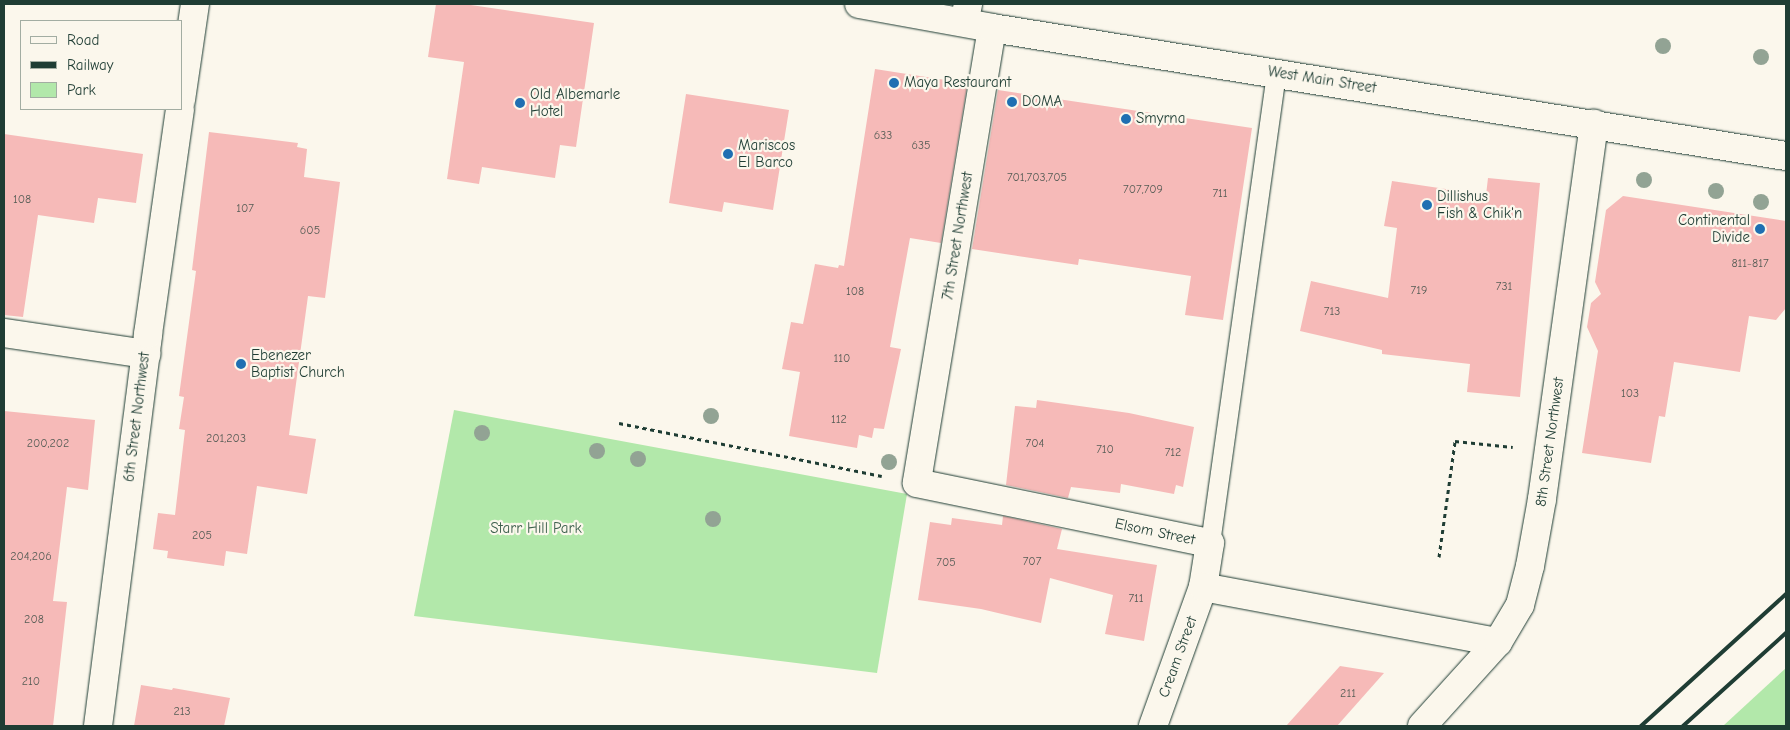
<!DOCTYPE html>
<style>
body{margin:0}
#map{position:relative;width:1790px;height:730px;overflow:hidden;background:#fbf7ec;font-family:"Comic Neue",sans-serif}
div>[style]{position:absolute}
[style*='--x']{left:calc(var(--x)*1px);top:calc(var(--y)*1px);width:calc(var(--w)*1px);rotate:calc(var(--a)*1deg)}
.green>*{inset:0;background:#b2e8aa}
.building>*{inset:0;background:#f6bab8}
.path>*{height:3px;margin-top:-1.5px;transform-origin:0;background:repeating-linear-gradient(90deg,#1f3d34 0 4px,transparent 0 8px)}
.roads{filter:drop-shadow(0 0 1px #1f3d34) drop-shadow(0 0 1px #1f3d34)}
.service>*{height:19px;margin:-9.5px;padding:0 9.5px;transform-origin:9.5px;border-radius:9.5px;background:#fbf7ec}
.minor>*{height:28px;margin:-14px;padding:0 14px;transform-origin:14px;border-radius:14px;background:#fbf7ec}
.primary>*{height:28px;margin:-14px;padding:0 14px;transform-origin:14px;border-radius:14px;background:#fbf7ec}
.rail>*{height:4px;margin:-2px;padding:0 2px;transform-origin:2px;border-radius:2px;background:#1f3d34}
.trees>*{width:16px;height:16px;margin:-8px;border-radius:50%;background:#92a394}
.dots>*{width:14px;height:14px;translate:-50% -50%;box-sizing:border-box;border:2px solid #fbf7ec;border-radius:50%}
span{translate:-50% -50%;white-space:nowrap;text-align:center;line-height:1.15;-webkit-text-stroke:4.5px #fbf7ec;paint-order:stroke}
.number-label{font-size:12px;color:#555c55}
.number-label span{-webkit-text-stroke-width:0}
.street-label{font-size:15px;color:#1f3d34}
.poi-label{font-size:15px;color:#1f3d34}
.left{translate:0 -50%;text-align:left}
.right{translate:-100% -50%;text-align:right}
.park-label{font-size:15px;color:#3c5f4c}
.frame{position:absolute;inset:0;border:5px solid #1f3d34;pointer-events:none}
.legend{position:absolute;left:20px;top:20px;width:162px;height:90px;box-sizing:border-box;background:#fbf7ec;border:1px solid #a3ada2;margin:0;padding:6px 9px;list-style:none;font-size:15px;color:#1f3d34}
.legend li{display:flex;align-items:center;gap:10px;height:25px}
.legend b{width:25px;border:1px solid #a3ada2}
</style>
<div id="map">
<div class="green">
<div style="clip-path:polygon(454px 410px,907px 494px,877px 673px,414px 616px)"></div>
<div style="clip-path:polygon(1786px 668px,1786px 726px,1723px 726px)"></div>
</div>
<div class="building">
<div style="clip-path:polygon(436px 4px,464px 4px,594px 23px,576px 147px,560px 145px,555px 178px,482px 167px,479px 184px,447px 179px,464px 62px,428px 57px)"></div>
<div style="clip-path:polygon(875px 69px,952px 81px,952px 83px,967px 86px,941px 243px,910px 238px,890px 347px,901px 349px,884px 429px,874px 428px,872px 438px,859px 435px,857px 448px,789px 436px,800px 372px,782px 369px,791px 322px,803px 324px,815px 264px,838px 268px,839px 265px,844px 266px)"></div>
<div style="clip-path:polygon(998px 90px,1252px 128px,1223px 320px,1185px 315px,1191px 276px,1079px 259px,1078px 265px,972px 249px)"></div>
<div style="clip-path:polygon(686px 94px,789px 110px,773px 210px,724px 202px,722px 212px,669px 203px)"></div>
<div style="clip-path:polygon(209px 132px,298px 143px,297px 147px,307px 149px,304px 177px,340px 182px,325px 298px,308px 296px,289px 435px,316px 439px,307px 494px,257px 486px,247px 554px,226px 551px,224px 566px,167px 558px,168px 551px,153px 549px,158px 513px,175px 515px,185px 430px,179px 429px,184px 397px,179px 396px,196px 271px,192px 270px)"></div>
<div style="clip-path:polygon(4px 134px,143px 154px,136px 203px,98px 198px,94px 223px,38px 215px,23px 317px,4px 315px)"></div>
<div style="clip-path:polygon(1488px 178px,1540px 183px,1520px 397px,1467px 392px,1470px 364px,1382px 354px,1382px 350px,1300px 331px,1311px 281px,1388px 298px,1397px 228px,1384px 226px,1392px 181px,1486px 195px)"></div>
<div style="clip-path:polygon(1623px 196px,1786px 221px,1786px 308px,1776px 320px,1749px 316px,1740px 372px,1674px 362px,1665px 417px,1659px 416px,1651px 463px,1582px 453px,1598px 351px,1587px 327px,1591px 303px,1601px 294px,1595px 282px,1606px 210px)"></div>
<div style="clip-path:polygon(1037px 400px,1129px 413px,1194px 427px,1183px 487px,1176px 485px,1174px 494px,1121px 484px,1120px 493px,1071px 487px,1068px 498px,1006px 485px,1015px 406px,1036px 408px)"></div>
<div style="clip-path:polygon(4px 411px,95px 420px,88px 490px,67px 487px,53px 601px,67px 602px,53px 726px,4px 726px)"></div>
<div style="clip-path:polygon(1003px 516px,1062px 529px,1057px 549px,1157px 565px,1144px 641px,1105px 634px,1113px 595px,1050px 578px,1041px 623px,981px 609px,918px 600px,930px 522px,951px 525px,952px 518px,1002px 525px)"></div>
<div style="clip-path:polygon(1340px 666px,1384px 673px,1337px 726px,1286px 726px)"></div>
<div style="clip-path:polygon(141px 685px,172px 690px,173px 688px,230px 698px,224px 726px,134px 726px)"></div>
</div>
<div class="path">
<div style="--x:619;--y:423;--w:268;--a:11.4"></div>
<div style="--x:1439;--y:557;--w:117;--a:-82.1"></div>
<div style="--x:1455;--y:441;--w:58;--a:5.9"></div>
</div>
<div class="roads">
<div class="service">
<div style="--x:1210;--y:543;--w:475;--a:-82"></div>
</div>
<div class="minor">
<div style="--x:964;--y:22;--w:18;--a:-77"></div>
<div style="--x:992;--y:28;--w:461;--a:99.4"></div>
<div style="--x:917;--y:483;--w:299;--a:11.6"></div>
<div style="--x:1210;--y:543;--w:45;--a:99"></div>
<div style="--x:1203;--y:587;--w:148;--a:109.8"></div>
<div style="--x:181;--y:100;--w:97;--a:-81.7"></div>
<div style="--x:4;--y:333;--w:144;--a:8.4"></div>
<div style="--x:1203;--y:587;--w:300;--a:10.6"></div>
<div style="--x:98;--y:726;--w:395;--a:-82.7"></div>
<div style="--x:148;--y:334;--w:227;--a:-81.9"></div>
<div style="--x:1422;--y:726;--w:113;--a:-47.9"></div>
<div style="--x:1498;--y:642;--w:43;--a:-59.3"></div>
<div style="--x:1520;--y:605;--w:40;--a:-75.6"></div>
<div style="--x:1530;--y:566;--w:68;--a:-79.8"></div>
<div style="--x:1542;--y:499;--w:379;--a:-82.1"></div>
</div>
<div class="primary">
<div style="--x:859;--y:4;--w:135;--a:10.2"></div>
<div style="--x:992;--y:28;--w:804;--a:9.16"></div>
</div>
</div>
<div class="rail">
<div style="--x:1641;--y:726;--w:196;--a:-42.3"></div>
<div style="--x:1683;--y:726;--w:139;--a:-42.1"></div>
</div>
<div class="trees">
<div style="left:1663px;top:46px"></div>
<div style="left:1761px;top:57px"></div>
<div style="left:1644px;top:180px"></div>
<div style="left:1716px;top:191px"></div>
<div style="left:1761px;top:202px"></div>
<div style="left:711px;top:416px"></div>
<div style="left:482px;top:433px"></div>
<div style="left:597px;top:451px"></div>
<div style="left:638px;top:459px"></div>
<div style="left:889px;top:462px"></div>
<div style="left:713px;top:519px"></div>
</div>
<div class="dots">
<div style="left:894px;top:83px;background:#1f6fb2"></div>
<div style="left:1012px;top:102px;background:#1f6fb2"></div>
<div style="left:520px;top:103px;background:#1f6fb2"></div>
<div style="left:1126px;top:119px;background:#1f6fb2"></div>
<div style="left:728px;top:154px;background:#1f6fb2"></div>
<div style="left:1427px;top:205px;background:#1f6fb2"></div>
<div style="left:1760px;top:229px;background:#1f6fb2"></div>
<div style="left:241px;top:364px;background:#1f6fb2"></div>
</div>
<div class="number-label">
<span style="left:883px;top:136px">633</span>
<span style="left:921px;top:146px">635</span>
<span style="left:1037px;top:178px">701,703,705</span>
<span style="left:1143px;top:190px">707,709</span>
<span style="left:1220px;top:194px">711</span>
<span style="left:22px;top:200px">108</span>
<span style="left:245px;top:209px">107</span>
<span style="left:310px;top:231px">605</span>
<span style="left:1750px;top:264px">811-817</span>
<span style="left:1504px;top:287px">731</span>
<span style="left:1419px;top:291px">719</span>
<span style="left:855px;top:292px">108</span>
<span style="left:1332px;top:312px">713</span>
<span style="left:842px;top:359px">110</span>
<span style="left:1630px;top:394px">103</span>
<span style="left:839px;top:420px">112</span>
<span style="left:226px;top:439px">201,203</span>
<span style="left:48px;top:444px">200,202</span>
<span style="left:1035px;top:444px">704</span>
<span style="left:1105px;top:450px">710</span>
<span style="left:1173px;top:453px">712</span>
<span style="left:202px;top:536px">205</span>
<span style="left:31px;top:557px">204,206</span>
<span style="left:1032px;top:562px">707</span>
<span style="left:946px;top:563px">705</span>
<span style="left:1136px;top:599px">711</span>
<span style="left:34px;top:620px">208</span>
<span style="left:31px;top:682px">210</span>
<span style="left:1348px;top:694px">211</span>
<span style="left:182px;top:712px">213</span>
</div>
<div class="street-label">
<span style="left:1322px;top:80px;rotate:9deg">West Main Street</span>
<span style="left:958px;top:236px;rotate:-81deg">7th Street Northwest</span>
<span style="left:137px;top:417px;rotate:-83deg">6th Street Northwest</span>
<span style="left:1550px;top:442px;rotate:-82deg">8th Street Northwest</span>
<span style="left:1155px;top:532px;rotate:12deg">Elsom Street</span>
<span style="left:1178px;top:657px;rotate:-70deg">Cream Street</span>
</div>
<div class="poi-label">
<span class="left" style="left:904px;top:83px">Maya Restaurant</span>
<span class="left" style="left:530px;top:103px">Old Albemarle<br>Hotel</span>
<span class="left" style="left:1022px;top:102px">DOMA</span>
<span class="left" style="left:1136px;top:119px">Smyrna</span>
<span class="left" style="left:738px;top:154px">Mariscos<br>El Barco</span>
<span class="left" style="left:1437px;top:205px">Dillishus<br>Fish &amp; Chik'n</span>
<span class="right" style="left:1750px;top:229px">Continental<br>Divide</span>
<span class="left" style="left:251px;top:364px">Ebenezer<br>Baptist Church</span>
</div>
<div class="park-label">
<span style="left:536px;top:529px">Starr Hill Park</span>
</div>
<div class="frame"></div>
<ul class="legend">
<li><b style="height:6px;background:#fbf7ec"></b>Road</li>
<li><b style="height:6px;background:#1f3d34"></b>Railway</li>
<li><b style="height:14px;background:#b2e8aa"></b>Park</li>
</ul>
</div>
